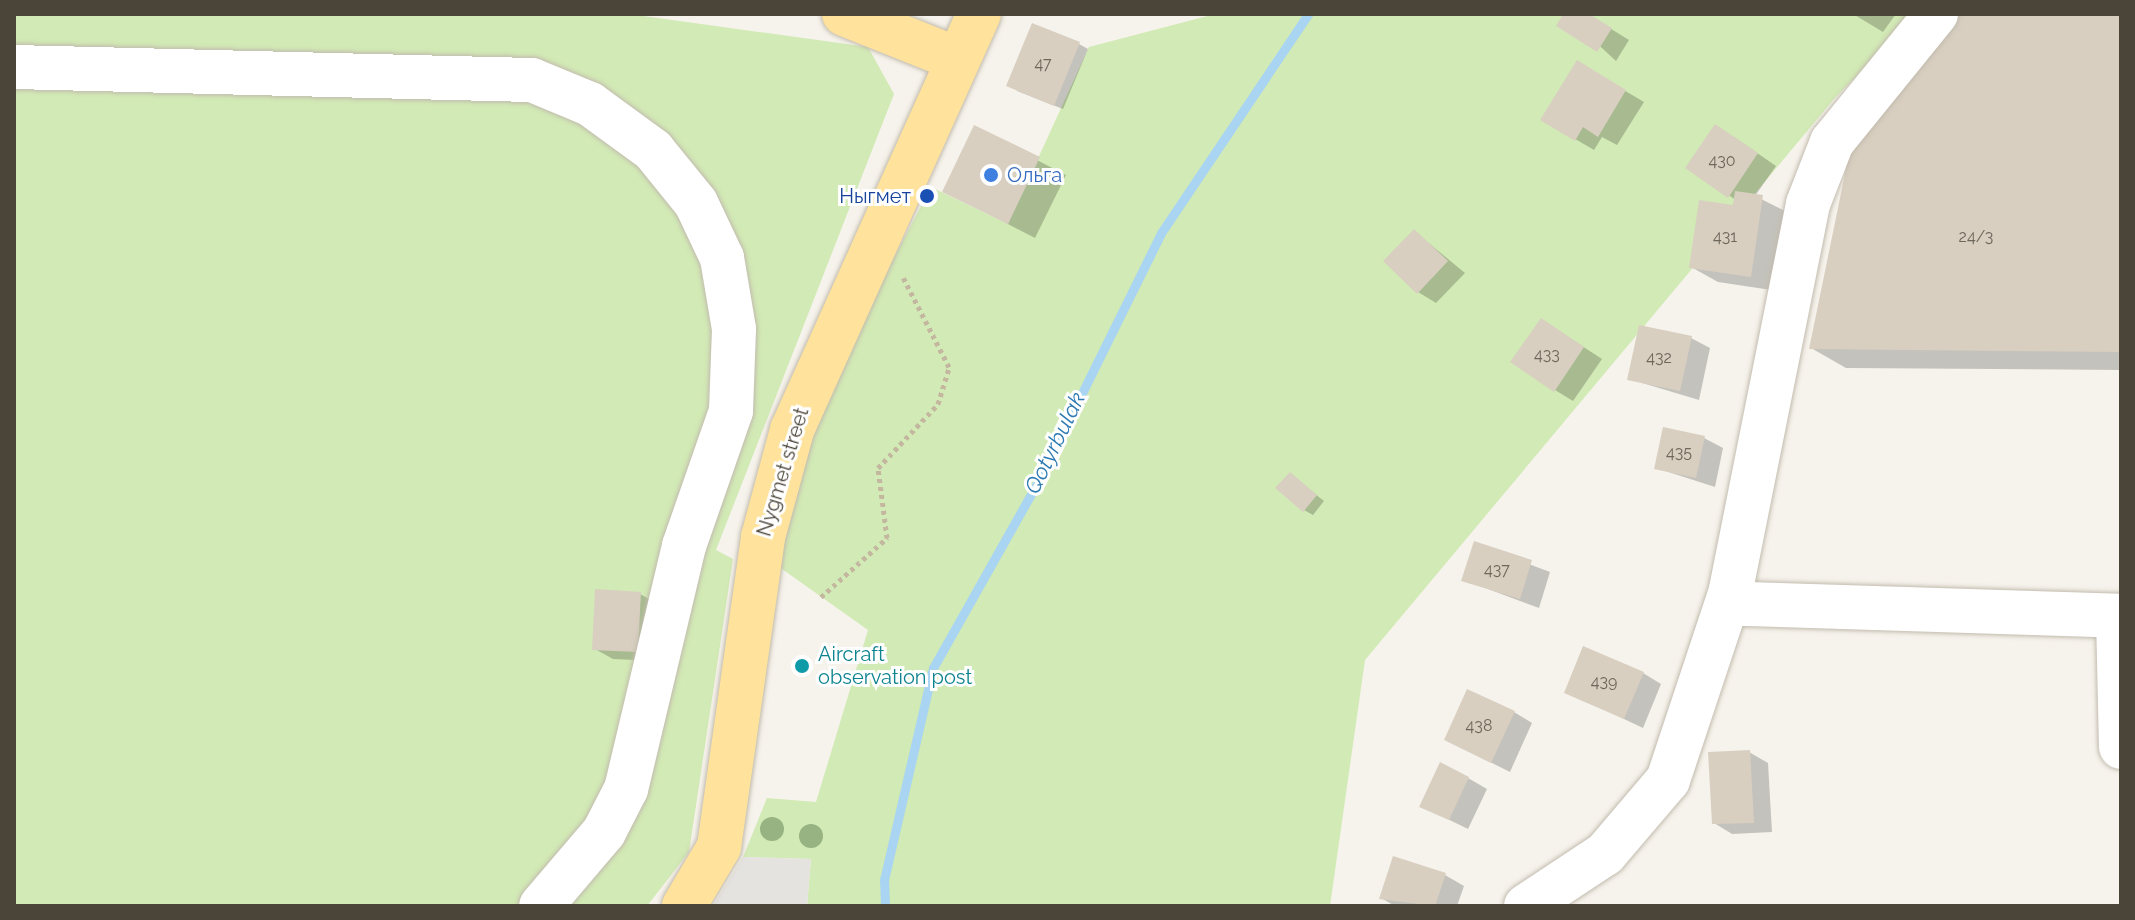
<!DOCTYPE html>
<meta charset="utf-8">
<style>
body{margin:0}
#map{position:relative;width:2135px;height:920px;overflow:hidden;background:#f6f3ec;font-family:Raleway,sans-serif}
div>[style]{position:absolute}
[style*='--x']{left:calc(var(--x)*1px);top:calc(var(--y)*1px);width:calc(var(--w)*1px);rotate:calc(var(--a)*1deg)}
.green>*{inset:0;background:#d2eab5}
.parking>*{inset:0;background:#e5e3e0}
.shadow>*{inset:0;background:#0003}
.stream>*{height:9px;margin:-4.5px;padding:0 4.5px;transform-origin:4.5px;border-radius:4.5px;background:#a9d4f2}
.building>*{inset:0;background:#d8cfc1}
.path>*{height:5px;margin-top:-2.5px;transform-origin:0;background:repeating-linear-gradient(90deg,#c4b79f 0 4px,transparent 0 8px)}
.roads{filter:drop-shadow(0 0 2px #c2bbae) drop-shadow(0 0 2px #c2bbae)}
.minor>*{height:44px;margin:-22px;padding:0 22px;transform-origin:22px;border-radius:22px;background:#fff}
.major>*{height:44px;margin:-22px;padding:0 22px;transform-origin:22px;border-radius:22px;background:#ffe39c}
.trees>*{width:24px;height:24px;margin:-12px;border-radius:50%;background:#97b381}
.dots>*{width:22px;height:22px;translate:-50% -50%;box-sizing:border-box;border:4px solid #fff;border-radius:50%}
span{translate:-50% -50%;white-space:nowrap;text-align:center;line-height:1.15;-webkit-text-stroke:6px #fff;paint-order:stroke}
.number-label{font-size:16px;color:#6e675b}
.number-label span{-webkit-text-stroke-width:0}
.shop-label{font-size:20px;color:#366cbe}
.left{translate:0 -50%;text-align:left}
.transit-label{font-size:20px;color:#164399}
.right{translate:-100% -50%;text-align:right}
.street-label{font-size:20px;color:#4b4439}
.culture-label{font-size:20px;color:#0d838f}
.water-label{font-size:22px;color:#2e7ab2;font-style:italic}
.frame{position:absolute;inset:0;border:16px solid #4b4439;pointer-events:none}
</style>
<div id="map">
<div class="green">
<div style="clip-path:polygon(14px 14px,629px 14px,868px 47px,894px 94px,716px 550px,733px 559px,689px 852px,647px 906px,14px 906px)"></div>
<div style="clip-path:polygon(1215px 14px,1917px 14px,1834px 99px,1365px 660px,1330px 906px,807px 906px,811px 859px,743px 857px,767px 798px,816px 802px,868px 630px,775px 564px,805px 427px,931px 187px,1008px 224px,1089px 47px)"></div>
</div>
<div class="parking">
<div style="clip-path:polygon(743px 857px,811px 859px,807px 906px,713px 906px)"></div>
</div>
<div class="shadow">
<div style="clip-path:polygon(1565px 14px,1587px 14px,1629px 40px,1616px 61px)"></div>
<div style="clip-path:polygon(1853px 14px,1896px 14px,1883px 32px)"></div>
<div style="clip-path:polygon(1962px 14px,2121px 14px,2121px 370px,1846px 368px,1811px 348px)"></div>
<div style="clip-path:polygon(1079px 44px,1088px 49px,1063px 109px,1017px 91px)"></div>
<div style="clip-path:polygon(1578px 63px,1644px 102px,1617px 145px,1602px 137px,1594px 150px,1543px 120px)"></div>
<div style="clip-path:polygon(975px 128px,1066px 175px,1035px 238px,944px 191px)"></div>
<div style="clip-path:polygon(1734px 137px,1776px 166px,1755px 196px,1789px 213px,1778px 291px,1718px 282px,1691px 267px,1736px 200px,1687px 168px)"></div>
<div style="clip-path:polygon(1414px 231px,1465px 273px,1436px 303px,1418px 292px)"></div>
<div style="clip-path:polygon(1559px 331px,1602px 359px,1573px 401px,1555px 390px)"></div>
<div style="clip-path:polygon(1691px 338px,1710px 348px,1699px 400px,1629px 379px)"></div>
<div style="clip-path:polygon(1704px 438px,1723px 448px,1715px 487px,1656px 468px)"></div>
<div style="clip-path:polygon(1290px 474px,1324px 501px,1313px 515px,1304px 510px)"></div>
<div style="clip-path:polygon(1475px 544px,1550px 572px,1539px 608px,1464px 580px)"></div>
<div style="clip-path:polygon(640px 594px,658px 604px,656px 661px,613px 659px,595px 649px)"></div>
<div style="clip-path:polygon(1643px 673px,1661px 684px,1643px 728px,1567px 692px)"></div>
<div style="clip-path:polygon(1514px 712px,1532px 723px,1510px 772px,1446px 740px)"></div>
<div style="clip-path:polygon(1749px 752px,1768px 763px,1772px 832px,1732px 834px,1714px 823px)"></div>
<div style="clip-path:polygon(1468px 778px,1487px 789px,1468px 829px,1421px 806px)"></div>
<div style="clip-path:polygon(1445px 875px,1464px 886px,1457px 906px,1395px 906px,1381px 898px)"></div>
</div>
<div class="stream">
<div style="--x:885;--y:906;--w:26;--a:-92"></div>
<div style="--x:884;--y:880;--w:218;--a:-77"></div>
<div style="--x:933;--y:668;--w:220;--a:-60.6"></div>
<div style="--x:1041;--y:476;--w:271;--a:-63.7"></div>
<div style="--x:1161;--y:233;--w:264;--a:-56.1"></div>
</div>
<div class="building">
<div style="clip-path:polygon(1563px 14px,1589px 14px,1612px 28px,1597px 52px,1556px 26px)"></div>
<div style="clip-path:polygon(1959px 14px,2121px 14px,2121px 352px,1809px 349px,1855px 125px)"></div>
<div style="clip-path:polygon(1032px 23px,1080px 42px,1054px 106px,1006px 86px)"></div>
<div style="clip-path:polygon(1577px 60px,1626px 90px,1598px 137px,1583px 127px,1575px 141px,1540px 120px)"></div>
<div style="clip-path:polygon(1715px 124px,1758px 153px,1728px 198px,1685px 168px)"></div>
<div style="clip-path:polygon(974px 125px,1040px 157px,1008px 224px,942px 192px)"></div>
<div style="clip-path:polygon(1735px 191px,1763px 195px,1751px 277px,1689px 268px,1699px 200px,1733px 205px)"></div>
<div style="clip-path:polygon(1414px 229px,1448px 261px,1417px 294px,1383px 261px)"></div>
<div style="clip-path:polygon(1541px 318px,1584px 347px,1554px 392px,1510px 362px)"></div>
<div style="clip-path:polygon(1639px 325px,1692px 336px,1680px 391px,1627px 380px)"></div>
<div style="clip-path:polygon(1663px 427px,1705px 436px,1696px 478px,1654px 469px)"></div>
<div style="clip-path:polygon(1290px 472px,1317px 495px,1303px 512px,1275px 488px)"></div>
<div style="clip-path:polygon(1474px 541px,1532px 560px,1520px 599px,1461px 581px)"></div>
<div style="clip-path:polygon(595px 589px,641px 592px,638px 652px,592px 650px)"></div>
<div style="clip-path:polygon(1583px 646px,1644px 672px,1624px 719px,1564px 693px)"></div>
<div style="clip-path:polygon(1467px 689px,1515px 711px,1491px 763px,1444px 740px)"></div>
<div style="clip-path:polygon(1750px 750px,1754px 823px,1712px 824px,1708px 752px)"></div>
<div style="clip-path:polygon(1440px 762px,1469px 777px,1449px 820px,1419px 807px)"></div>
<div style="clip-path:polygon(1393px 856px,1446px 873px,1435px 906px,1379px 899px)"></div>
</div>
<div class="path">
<div style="--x:821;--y:597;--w:89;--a:-41.8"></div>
<div style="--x:887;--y:538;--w:71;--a:-97.3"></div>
<div style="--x:878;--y:468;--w:88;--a:-46.8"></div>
<div style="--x:938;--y:404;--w:39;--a:-73"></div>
<div style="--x:949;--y:367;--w:101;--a:-117.1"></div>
</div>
<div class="roads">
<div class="minor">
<div style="--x:1936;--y:14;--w:165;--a:129.1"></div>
<div style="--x:1832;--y:142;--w:66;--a:111.2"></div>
<div style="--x:1808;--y:204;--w:395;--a:101.3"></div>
<div style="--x:1731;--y:591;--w:20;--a:41"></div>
<div style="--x:1746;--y:604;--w:375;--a:1.8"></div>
<div style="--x:14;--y:67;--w:518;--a:1.44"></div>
<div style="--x:532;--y:80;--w:63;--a:22.5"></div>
<div style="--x:590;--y:104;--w:78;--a:36.1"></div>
<div style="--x:653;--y:150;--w:68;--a:50.9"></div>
<div style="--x:696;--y:203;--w:61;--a:64.7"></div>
<div style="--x:722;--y:258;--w:72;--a:80.4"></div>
<div style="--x:734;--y:329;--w:82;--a:92.1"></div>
<div style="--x:731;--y:411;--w:143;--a:109.2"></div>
<div style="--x:684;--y:546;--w:250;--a:103.4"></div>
<div style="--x:626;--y:789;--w:48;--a:117.1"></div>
<div style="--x:604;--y:832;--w:97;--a:130.4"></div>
<div style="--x:2118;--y:616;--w:131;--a:88.7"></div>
<div style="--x:1526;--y:906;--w:95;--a:-33.4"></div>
<div style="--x:1605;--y:854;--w:97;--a:-49.6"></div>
<div style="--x:1668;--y:780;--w:199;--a:-71.6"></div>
</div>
<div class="major">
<div style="--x:844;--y:14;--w:122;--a:21.7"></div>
<div style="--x:684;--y:906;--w:69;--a:-59.3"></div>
<div style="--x:719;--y:847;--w:313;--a:-81.9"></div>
<div style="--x:763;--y:537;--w:111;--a:-74.8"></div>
<div style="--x:792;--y:430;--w:456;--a:-65.8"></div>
</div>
</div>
<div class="trees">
<div style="left:772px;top:829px"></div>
<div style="left:811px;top:836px"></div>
</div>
<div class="dots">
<div style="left:991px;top:175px;background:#3f7fe0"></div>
<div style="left:927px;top:196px;background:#1a4fb4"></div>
<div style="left:802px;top:666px;background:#0f9aa8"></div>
</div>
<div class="number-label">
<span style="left:1043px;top:64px">47</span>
<span style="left:1722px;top:161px">430</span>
<span style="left:1725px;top:237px">431</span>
<span style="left:1976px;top:237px">24/3</span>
<span style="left:1547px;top:355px">433</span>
<span style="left:1659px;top:358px">432</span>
<span style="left:1679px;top:453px">435</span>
<span style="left:1497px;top:570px">437</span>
<span style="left:1604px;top:682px">439</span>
<span style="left:1479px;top:726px">438</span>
</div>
<div class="shop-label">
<span class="left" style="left:1007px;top:175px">Ольга</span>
</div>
<div class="transit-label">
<span class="right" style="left:911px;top:196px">Ныгмет</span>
</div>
<div class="street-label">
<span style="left:783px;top:472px;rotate:-73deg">Nygmet street</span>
</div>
<div class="culture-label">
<span class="left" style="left:818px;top:666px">Aircraft<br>observation post</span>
</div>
<div class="water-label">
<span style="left:1055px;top:443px;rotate:-64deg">Qotyrbulak</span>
</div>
<div class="frame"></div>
</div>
